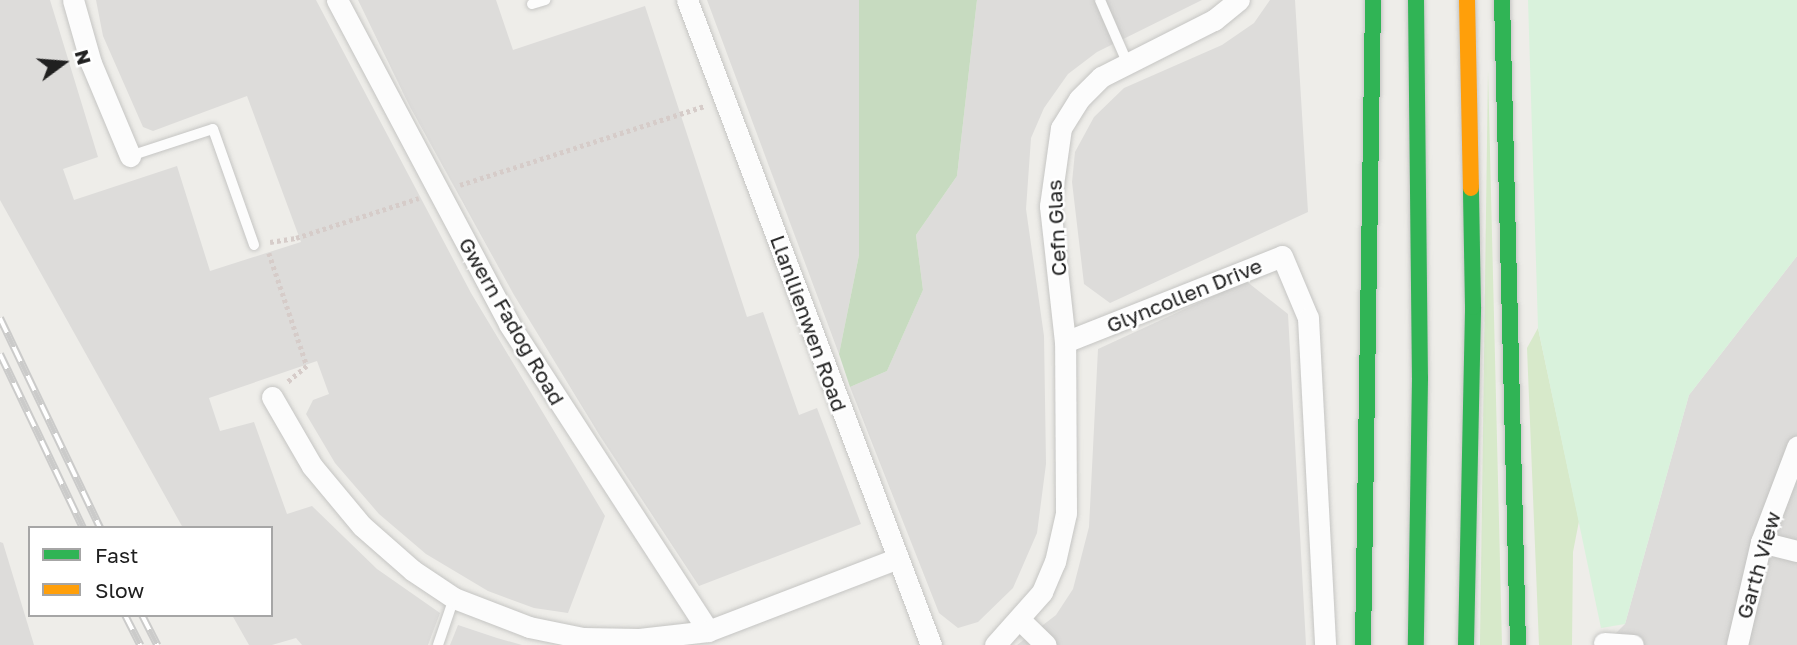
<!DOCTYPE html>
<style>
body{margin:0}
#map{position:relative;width:1797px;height:645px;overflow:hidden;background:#eeede9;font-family:"Golos Text",sans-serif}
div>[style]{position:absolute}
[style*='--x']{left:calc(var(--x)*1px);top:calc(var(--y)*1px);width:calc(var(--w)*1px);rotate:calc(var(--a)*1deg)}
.residential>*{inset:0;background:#dddcda}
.grass>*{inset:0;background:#d7e9ca}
.forest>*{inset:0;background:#c7dbc0}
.park>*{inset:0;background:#d9f2dc}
.path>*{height:4.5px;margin-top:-2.25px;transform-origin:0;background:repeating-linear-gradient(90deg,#d6ccc9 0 3.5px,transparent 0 7px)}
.roads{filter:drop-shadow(0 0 2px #c5c5c3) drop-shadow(0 0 2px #c5c5c3)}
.lane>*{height:10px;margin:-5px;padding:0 5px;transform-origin:5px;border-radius:5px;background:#fcfcfc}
.street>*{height:21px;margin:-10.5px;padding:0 10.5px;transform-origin:10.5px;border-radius:10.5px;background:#fcfcfc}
.fast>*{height:16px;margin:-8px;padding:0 8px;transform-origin:8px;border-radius:8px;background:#30b455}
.slow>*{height:16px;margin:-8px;padding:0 8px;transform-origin:8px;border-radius:8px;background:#ff9f0a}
.rail>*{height:8px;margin-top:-4px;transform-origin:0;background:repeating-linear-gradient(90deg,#fff 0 16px,#cbcbca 0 32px);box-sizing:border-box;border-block:2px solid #cbcbca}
span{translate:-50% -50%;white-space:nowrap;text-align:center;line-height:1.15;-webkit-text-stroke:5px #fff;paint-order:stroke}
.street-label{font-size:21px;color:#202020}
.legend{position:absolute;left:28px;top:526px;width:245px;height:91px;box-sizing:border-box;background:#fff;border:2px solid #a6a6a6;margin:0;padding:9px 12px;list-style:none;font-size:21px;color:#202020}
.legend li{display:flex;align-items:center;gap:14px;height:35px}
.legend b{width:35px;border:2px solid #a6a6a6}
.north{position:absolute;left:28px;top:28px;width:70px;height:70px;-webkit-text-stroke:5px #fff;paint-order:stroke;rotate:74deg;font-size:19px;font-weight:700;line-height:28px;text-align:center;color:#202020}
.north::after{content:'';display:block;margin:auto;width:24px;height:32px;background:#202020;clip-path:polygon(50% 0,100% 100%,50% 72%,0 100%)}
</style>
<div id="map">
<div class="residential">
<div style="clip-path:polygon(0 0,50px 0,98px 157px,63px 169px,74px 200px,177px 166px,210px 271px,301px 242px,247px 96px,153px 131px,143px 127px,103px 36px,96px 0,316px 0,471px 293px,605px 516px,568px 613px,534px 608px,488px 591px,426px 554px,379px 514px,335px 463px,306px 414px,313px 400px,329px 394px,317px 361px,209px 398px,220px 431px,254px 422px,287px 514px,312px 506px,377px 569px,440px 613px,428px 645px,302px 645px,296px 638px,272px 645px,249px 645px,232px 615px,271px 615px,271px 528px,183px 528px,0 200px)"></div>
<div style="clip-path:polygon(358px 0,496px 0,513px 50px,645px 6px,747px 317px,763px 312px,799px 415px,817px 408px,861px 524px,699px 586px,600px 436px,514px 295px,409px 105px)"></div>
<div style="clip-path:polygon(707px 0,859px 0,859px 255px,839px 354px)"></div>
<div style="clip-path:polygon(977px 0,1202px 0,1097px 52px,1068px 74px,1044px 108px,1031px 138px,1026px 209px,1044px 336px,1046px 464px,1037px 533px,1013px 588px,978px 622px,958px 628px,939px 613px,850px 387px,887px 371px,923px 290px,916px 235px,957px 176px)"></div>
<div style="clip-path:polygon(1270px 0,1295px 0,1308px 212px,1110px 303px,1084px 284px,1072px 182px,1075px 152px,1094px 117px,1124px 88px,1222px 45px,1254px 23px)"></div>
<div style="clip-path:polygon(1797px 256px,1797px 645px,1604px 645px,1625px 624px,1689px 395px)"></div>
<div style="clip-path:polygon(1246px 281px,1288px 314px,1306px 645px,1017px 645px,1056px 615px,1073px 589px,1089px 527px,1098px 349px)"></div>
<div style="clip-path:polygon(0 542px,3px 543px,34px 645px,0 645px)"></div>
<div style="clip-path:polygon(458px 625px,497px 638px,522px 645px,450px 645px)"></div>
</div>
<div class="grass">
<div style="clip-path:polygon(1488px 70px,1502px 645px,1480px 645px)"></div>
<div style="clip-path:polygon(1538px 328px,1579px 521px,1573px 552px,1572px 645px,1539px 645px,1527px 348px)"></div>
</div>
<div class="forest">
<div style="clip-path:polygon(859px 0,977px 0,957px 176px,916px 235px,923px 290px,887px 371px,850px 387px,839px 354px,859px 255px)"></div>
</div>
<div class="park">
<div style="clip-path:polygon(1528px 0,1797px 0,1797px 256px,1689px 395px,1625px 624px,1601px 628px,1538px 328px)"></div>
</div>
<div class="path">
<div style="--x:460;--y:185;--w:257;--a:-17.9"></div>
<div style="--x:270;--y:242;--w:26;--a:-9"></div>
<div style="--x:296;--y:238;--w:129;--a:-18"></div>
<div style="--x:269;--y:253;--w:119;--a:71.4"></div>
<div style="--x:307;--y:366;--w:26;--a:140"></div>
</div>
<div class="roads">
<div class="lane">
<div style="--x:1100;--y:0;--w:68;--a:66.5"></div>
<div style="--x:532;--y:4;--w:14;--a:-17"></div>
<div style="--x:130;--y:156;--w:87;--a:-18"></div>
<div style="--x:213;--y:129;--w:123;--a:70.5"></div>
<div style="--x:438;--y:645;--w:50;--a:-71.2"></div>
</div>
<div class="street">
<div style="--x:73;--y:0;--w:66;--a:74.1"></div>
<div style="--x:91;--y:63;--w:101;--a:67.2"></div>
<div style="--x:337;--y:0;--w:367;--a:62"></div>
<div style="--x:509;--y:324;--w:366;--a:57"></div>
<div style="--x:687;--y:0;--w:690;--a:69.28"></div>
<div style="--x:1065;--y:342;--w:137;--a:-96.3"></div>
<div style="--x:1050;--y:206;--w:79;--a:-82"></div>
<div style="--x:1061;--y:128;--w:34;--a:-58"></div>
<div style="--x:1079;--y:99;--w:31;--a:-45"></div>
<div style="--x:1101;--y:77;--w:127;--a:-26.8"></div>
<div style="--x:1214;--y:20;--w:32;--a:-39"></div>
<div style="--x:272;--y:397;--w:80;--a:59.9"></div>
<div style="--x:312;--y:466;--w:78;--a:50.2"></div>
<div style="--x:362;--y:526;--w:67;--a:41.3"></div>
<div style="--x:412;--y:570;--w:50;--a:33.7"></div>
<div style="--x:454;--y:598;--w:80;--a:21.1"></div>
<div style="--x:529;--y:627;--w:55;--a:11.5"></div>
<div style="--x:583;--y:638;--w:56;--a:1"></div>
<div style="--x:639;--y:639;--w:69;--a:-6.6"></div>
<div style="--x:708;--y:631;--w:201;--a:-21"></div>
<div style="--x:1761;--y:542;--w:37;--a:14"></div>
<div style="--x:1019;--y:619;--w:37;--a:44"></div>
<div style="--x:1604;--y:643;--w:29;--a:4"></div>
<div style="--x:995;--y:645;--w:71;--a:-48.4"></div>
<div style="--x:1042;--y:592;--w:33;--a:-67"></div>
<div style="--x:1055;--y:562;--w:50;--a:-77.3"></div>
<div style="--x:1066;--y:513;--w:171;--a:-90.3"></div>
<div style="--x:1065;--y:342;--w:233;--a:-21.6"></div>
<div style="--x:1282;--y:256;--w:67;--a:67.2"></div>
<div style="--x:1308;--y:318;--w:327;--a:87"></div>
<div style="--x:1737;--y:645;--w:106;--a:-76.9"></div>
<div style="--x:1761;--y:542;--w:102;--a:-69.2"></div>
</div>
<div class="fast">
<div style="--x:1416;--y:0;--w:378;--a:89.4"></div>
<div style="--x:1420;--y:378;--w:267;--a:90.9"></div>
<div style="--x:1502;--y:0;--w:645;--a:88.58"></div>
<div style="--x:1363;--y:645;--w:645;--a:-89.11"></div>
<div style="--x:1466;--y:645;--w:338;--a:-88.8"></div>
<div style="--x:1473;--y:307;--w:119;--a:-91"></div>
</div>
<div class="slow">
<div style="--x:1467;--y:0;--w:188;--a:88.8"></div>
</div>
</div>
<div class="rail">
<div style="--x:0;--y:318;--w:233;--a:64.5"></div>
<div style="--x:0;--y:354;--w:193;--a:64.5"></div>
<div style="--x:125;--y:615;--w:34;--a:63"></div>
<div style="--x:142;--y:615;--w:34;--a:63"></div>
</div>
<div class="street-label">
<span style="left:1056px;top:228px;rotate:-93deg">Cefn Glas</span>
<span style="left:1184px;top:295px;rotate:-22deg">Glyncollen Drive</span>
<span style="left:512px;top:321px;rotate:60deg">Gwern Fadog Road</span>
<span style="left:809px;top:323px;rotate:70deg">Llanllienwen Road</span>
<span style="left:1758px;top:565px;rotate:-74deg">Garth View</span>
</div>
<ul class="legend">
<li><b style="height:9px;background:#30b455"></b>Fast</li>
<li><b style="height:9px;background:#ff9f0a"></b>Slow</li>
</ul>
<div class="north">N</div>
</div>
